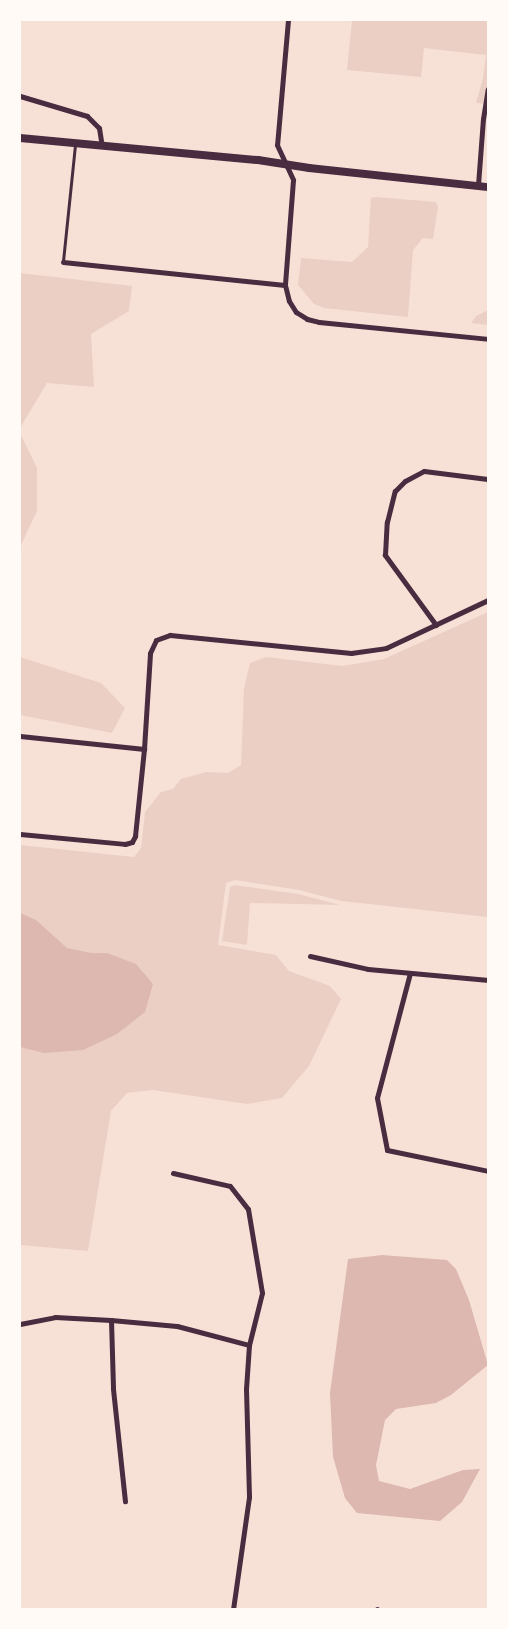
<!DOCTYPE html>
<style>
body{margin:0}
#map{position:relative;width:508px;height:1629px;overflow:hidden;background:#f7e1d7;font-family:Barlow,sans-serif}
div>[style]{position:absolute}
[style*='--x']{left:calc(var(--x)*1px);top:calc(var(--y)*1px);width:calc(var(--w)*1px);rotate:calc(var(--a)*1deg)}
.green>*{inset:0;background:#ebcfc5}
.water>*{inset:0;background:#dcb8b0}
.service>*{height:3px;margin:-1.5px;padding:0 1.5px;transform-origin:1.5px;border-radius:1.5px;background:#4a2c40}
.minor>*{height:5px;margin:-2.5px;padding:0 2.5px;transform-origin:2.5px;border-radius:2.5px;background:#4a2c40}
.secondary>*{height:8px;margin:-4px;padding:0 4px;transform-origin:4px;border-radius:4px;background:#4a2c40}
span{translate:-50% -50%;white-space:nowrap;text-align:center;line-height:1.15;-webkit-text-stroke:5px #fffaf5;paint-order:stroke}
.frame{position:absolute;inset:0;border:21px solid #fffaf5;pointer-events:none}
</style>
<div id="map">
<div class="green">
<div style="clip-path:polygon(352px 20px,488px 20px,488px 104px,476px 103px,483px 78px,486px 55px,424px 48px,421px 77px,347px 70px)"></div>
<div style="clip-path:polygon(376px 197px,436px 202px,438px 207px,433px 239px,423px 238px,413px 250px,408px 317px,324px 308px,314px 304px,298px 285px,301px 258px,352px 262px,368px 247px,371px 198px)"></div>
<div style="clip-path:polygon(20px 273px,132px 286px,129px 311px,91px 334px,94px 387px,47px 383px,20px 428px)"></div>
<div style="clip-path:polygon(488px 310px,488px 325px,471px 323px,476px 316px)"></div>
<div style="clip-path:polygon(20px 433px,37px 468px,37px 511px,20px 547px)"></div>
<div style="clip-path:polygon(488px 612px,488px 917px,341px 901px,299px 890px,235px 880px,226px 883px,218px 945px,276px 955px,289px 971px,330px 986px,341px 999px,309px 1066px,282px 1098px,247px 1104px,153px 1090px,127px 1093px,111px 1111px,88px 1251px,20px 1245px,20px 845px,134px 857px,141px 848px,145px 812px,161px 792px,173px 789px,181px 779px,206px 772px,228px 773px,241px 765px,244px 688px,250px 663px,266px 657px,342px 666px,384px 659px)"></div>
<div style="clip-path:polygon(20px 657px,101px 683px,125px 708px,112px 733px,20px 715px)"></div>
<div style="clip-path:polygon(235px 885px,298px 894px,340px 905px,250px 903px,247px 945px,222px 941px,230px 887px)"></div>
</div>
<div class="water">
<div style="clip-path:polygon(20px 913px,36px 920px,67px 948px,91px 953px,107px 953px,136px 964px,153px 984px,145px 1012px,117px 1034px,83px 1050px,44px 1053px,20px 1047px)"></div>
<div style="clip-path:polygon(382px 1255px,447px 1260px,456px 1269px,469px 1300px,488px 1365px,451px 1395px,436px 1403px,396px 1409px,385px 1420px,376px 1465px,379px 1481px,410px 1489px,463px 1470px,480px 1469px,462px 1502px,440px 1521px,357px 1513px,345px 1498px,333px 1457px,330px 1393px,348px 1259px)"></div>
</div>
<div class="service">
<div style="--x:63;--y:261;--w:117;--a:-84.1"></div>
</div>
<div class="minor">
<div style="--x:288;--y:20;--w:125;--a:95"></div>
<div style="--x:277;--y:145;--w:38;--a:65"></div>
<div style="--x:293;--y:180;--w:105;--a:94.4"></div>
<div style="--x:285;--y:285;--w:16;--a:76"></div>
<div style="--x:289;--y:301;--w:13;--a:58"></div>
<div style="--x:296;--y:312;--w:13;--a:32"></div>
<div style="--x:307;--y:319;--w:12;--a:14"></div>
<div style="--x:319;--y:322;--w:170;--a:5.7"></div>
<div style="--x:20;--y:96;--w:70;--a:16.6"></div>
<div style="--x:87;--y:116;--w:17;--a:45"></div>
<div style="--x:99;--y:128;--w:18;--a:81"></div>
<div style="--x:478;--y:185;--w:66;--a:-85.7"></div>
<div style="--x:483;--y:119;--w:30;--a:-81"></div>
<div style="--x:63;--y:262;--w:223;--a:5.9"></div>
<div style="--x:436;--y:625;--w:87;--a:-126.1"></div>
<div style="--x:385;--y:555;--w:33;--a:-87"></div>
<div style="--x:387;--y:522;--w:32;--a:-76"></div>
<div style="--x:395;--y:491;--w:14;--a:-45"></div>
<div style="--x:405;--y:481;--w:21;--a:-28"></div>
<div style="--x:424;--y:471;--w:64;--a:7.1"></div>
<div style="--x:20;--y:736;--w:125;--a:6"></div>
<div style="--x:20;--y:834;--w:105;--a:5.4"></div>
<div style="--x:125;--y:844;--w:7;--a:-16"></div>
<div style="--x:132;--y:842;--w:7;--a:-63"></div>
<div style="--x:135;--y:836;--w:87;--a:-84.1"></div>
<div style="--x:144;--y:749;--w:96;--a:-86.4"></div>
<div style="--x:150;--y:653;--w:14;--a:-65"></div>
<div style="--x:156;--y:640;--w:15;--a:-20"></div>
<div style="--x:170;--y:635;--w:182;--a:5.7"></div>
<div style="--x:351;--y:653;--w:35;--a:-8"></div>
<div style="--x:386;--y:648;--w:113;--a:-25.2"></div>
<div style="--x:310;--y:956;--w:59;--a:12.6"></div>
<div style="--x:368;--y:969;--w:121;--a:5.2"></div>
<div style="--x:410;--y:973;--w:129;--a:104.8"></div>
<div style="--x:377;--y:1098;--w:53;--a:79.1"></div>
<div style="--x:387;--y:1150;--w:103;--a:11.7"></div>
<div style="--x:173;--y:1173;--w:58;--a:12.8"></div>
<div style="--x:230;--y:1186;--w:29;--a:52"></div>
<div style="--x:248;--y:1209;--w:85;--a:80.5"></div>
<div style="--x:262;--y:1293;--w:54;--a:104"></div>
<div style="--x:249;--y:1345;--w:44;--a:93.9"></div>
<div style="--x:246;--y:1389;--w:108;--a:88.4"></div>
<div style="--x:249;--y:1497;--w:114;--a:98.1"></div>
<div style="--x:111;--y:1320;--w:69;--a:88.3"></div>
<div style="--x:113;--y:1389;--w:113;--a:83.9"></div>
<div style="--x:20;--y:1324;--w:36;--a:-11"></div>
<div style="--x:55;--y:1317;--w:56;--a:3.1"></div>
<div style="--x:111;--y:1320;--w:66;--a:5.2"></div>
<div style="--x:177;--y:1326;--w:74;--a:14.8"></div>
<div style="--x:377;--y:1609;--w:1;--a:90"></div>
</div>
<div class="secondary">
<div style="--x:20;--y:138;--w:239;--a:5.3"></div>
<div style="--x:258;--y:160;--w:52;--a:8.9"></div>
<div style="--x:309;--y:168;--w:180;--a:6.1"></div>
</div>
<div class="frame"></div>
</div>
